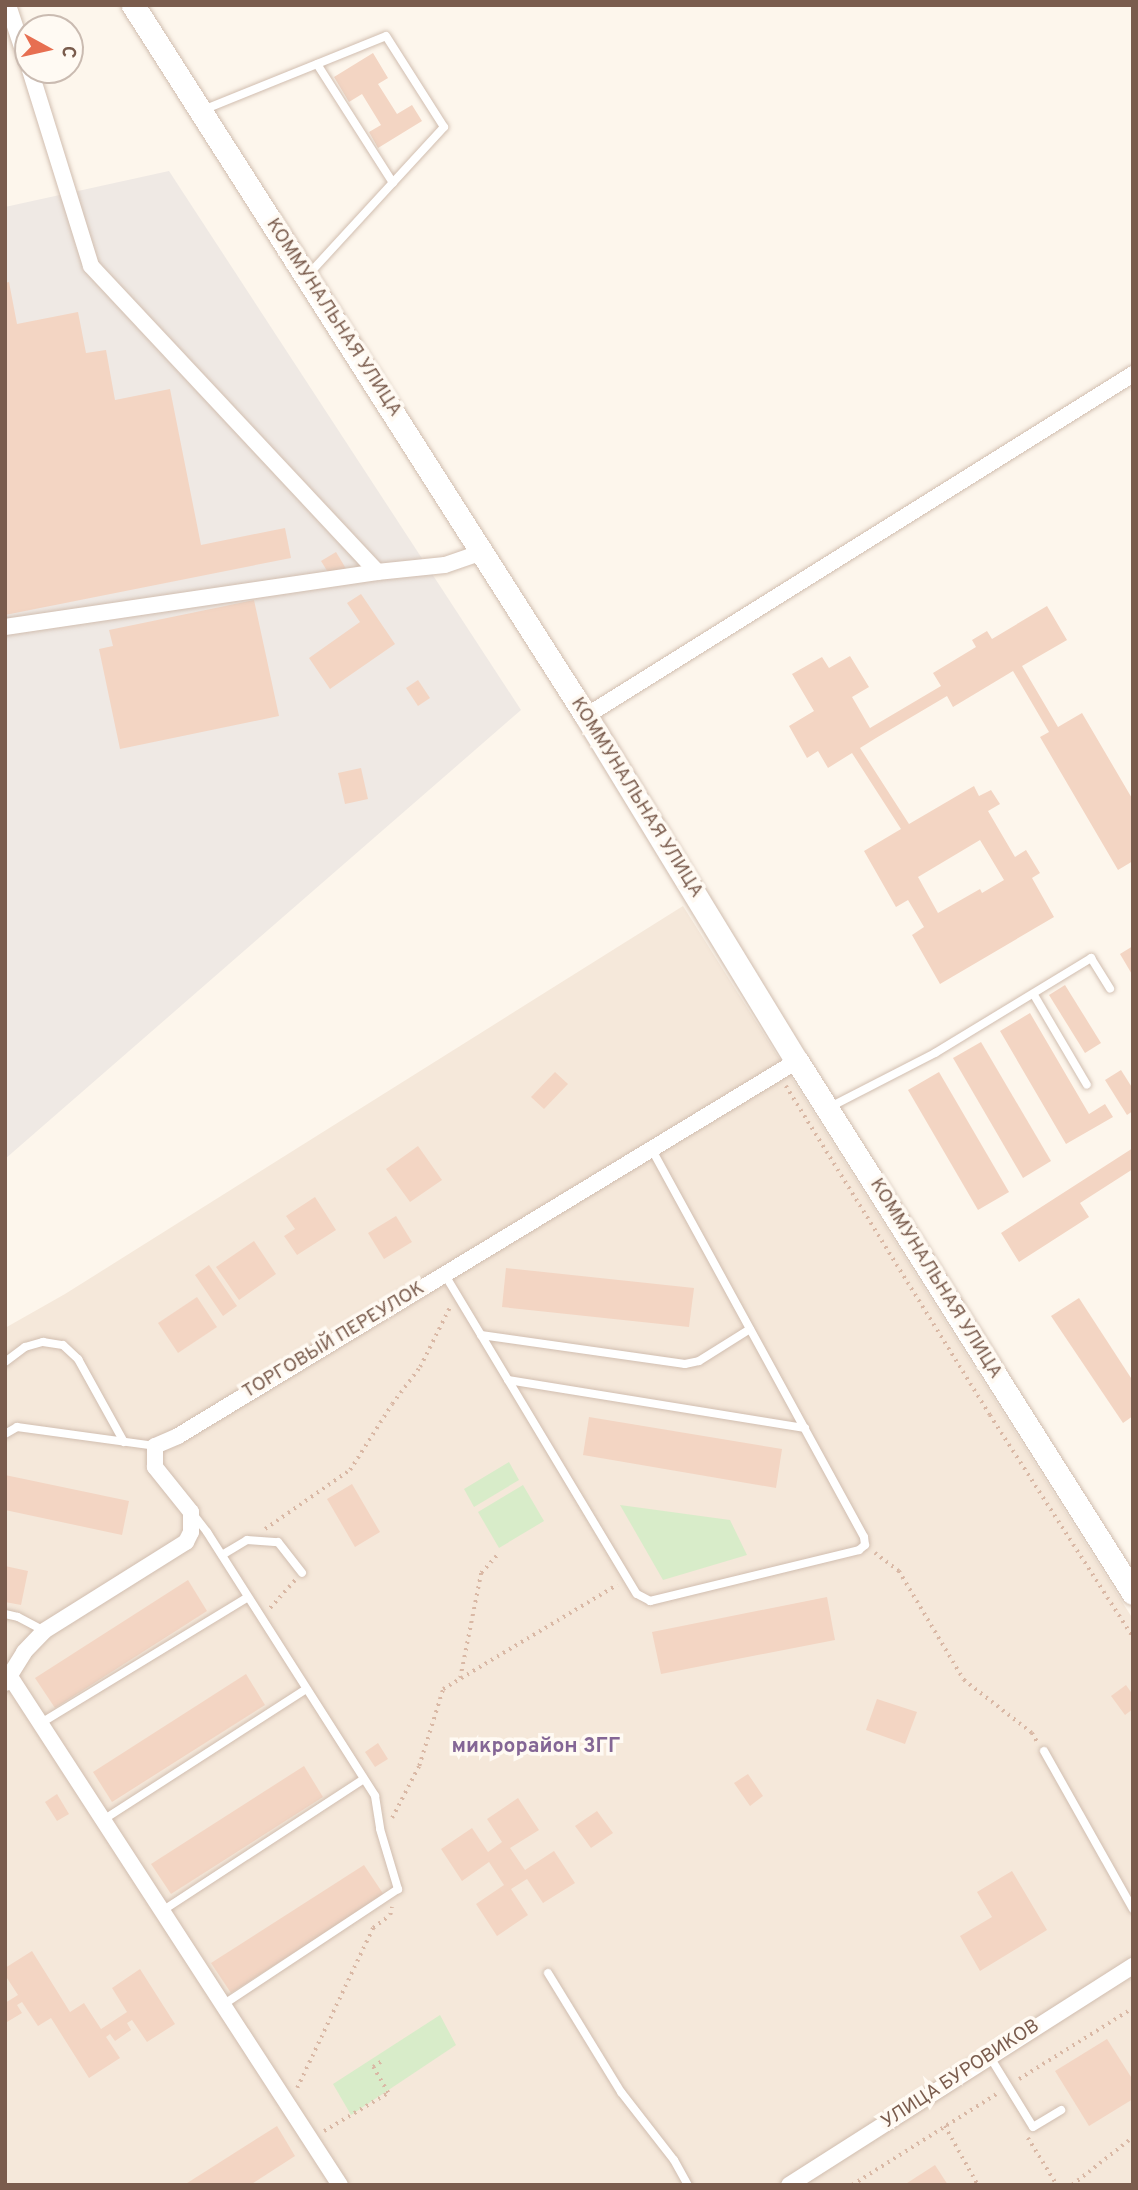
<!DOCTYPE html>
<meta charset="utf-8">
<style>
body{margin:0}
#map{position:relative;width:1138px;height:2190px;overflow:hidden;background:#fdf6ec;font-family:Overpass,sans-serif}
div>[style]{position:absolute}
[style*='--x']{left:calc(var(--x)*1px);top:calc(var(--y)*1px);width:calc(var(--w)*1px);rotate:calc(var(--a)*1deg)}
.residential>*{inset:0;background:#f5e8da}
.industrial>*{inset:0;background:#efe9e4}
.green>*{inset:0;background:#d8ecc9}
.building>*{inset:0;background:#f3d5c3}
.path>*{height:3.5px;margin-top:-1.75px;transform-origin:0;background:repeating-linear-gradient(90deg,#d9b8a5 0 2px,transparent 0 7px)}
.roads{filter:drop-shadow(0 0 2px #d1beb0) drop-shadow(0 0 2px #d1beb0)}
.service>*{height:8px;margin:-4px;padding:0 4px;transform-origin:4px;border-radius:4px;background:#fff}
.minor>*{height:16px;margin:-8px;padding:0 8px;transform-origin:8px;border-radius:8px;background:#fff}
.secondary>*{height:23px;margin:-11.5px;padding:0 11.5px;transform-origin:11.5px;border-radius:11.5px;background:#fff}
span{translate:-50% -50%;white-space:nowrap;text-align:center;line-height:1.15;-webkit-text-stroke:7px #fffaf3;paint-order:stroke}
.street-label{font-size:19px;color:#7a5c4d}
.neighbourhood-label{font-size:21px;color:#846695;font-weight:700}
.frame{position:absolute;inset:0;border:7px solid #7a5c4d;pointer-events:none}
.north{position:absolute;left:14px;top:14px;width:70px;height:70px;box-sizing:border-box;background:#fffaf3;border:2px solid #cabbb1;border-radius:50%;rotate:98deg;font-size:19px;font-weight:700;line-height:28px;text-align:center;color:#7a5c4d}
.north::after{content:'';display:block;margin:auto;width:24px;height:32px;background:#e76f51;clip-path:polygon(50% 0,100% 100%,50% 72%,0 100%)}
</style>
<div id="map">
<div class="residential">
<div style="clip-path:polygon(683px 906px,1133px 1619px,1133px 2185px,5px 2185px,5px 1328px,65px 1294px)"></div>
</div>
<div class="industrial">
<div style="clip-path:polygon(169px 171px,521px 710px,5px 1159px,5px 207px)"></div>
</div>
<div class="green">
<div style="clip-path:polygon(509px 1462px,519px 1480px,474px 1507px,464px 1489px)"></div>
<div style="clip-path:polygon(523px 1485px,544px 1521px,499px 1548px,478px 1512px)"></div>
<div style="clip-path:polygon(620px 1505px,730px 1520px,747px 1555px,663px 1580px)"></div>
<div style="clip-path:polygon(440px 2015px,456px 2045px,351px 2115px,333px 2084px)"></div>
</div>
<div class="building">
<div style="clip-path:polygon(373px 53px,388px 78px,378px 84px,397px 114px,412px 105px,422px 121px,378px 148px,369px 132px,381px 125px,362px 94px,349px 102px,334px 77px)"></div>
<div style="clip-path:polygon(9px 282px,17px 324px,78px 312px,86px 353px,106px 350px,115px 400px,170px 389px,201px 545px,285px 528px,291px 558px,5px 615px,5px 283px)"></div>
<div style="clip-path:polygon(336px 552px,348px 572px,334px 582px,321px 561px)"></div>
<div style="clip-path:polygon(361px 594px,395px 644px,330px 689px,309px 658px,360px 622px,347px 603px)"></div>
<div style="clip-path:polygon(254px 600px,279px 716px,120px 749px,99px 649px,113px 646px,109px 630px)"></div>
<div style="clip-path:polygon(evenodd,1047px 606px,1067px 640px,1022px 666px,1058px 727px,1082px 713px,1133px 800px,1133px 861px,1118px 870px,1040px 737px,1049px 732px,1013px 671px,953px 707px,947px 696px,876px 738px,860px 748px,909px 824px,974px 786px,979px 796px,991px 790px,1000px 804px,988px 811px,1015px 857px,1026px 850px,1040px 873px,1032px 878px,1054px 917px,940px 984px,912px 935px,924px 927px,908px 900px,896px 907px,864px 851px,901px 829px,852px 753px,828px 768px,818px 751px,807px 758px,789px 726px,814px 711px,792px 674px,822px 657px,829px 668px,850px 656px,869px 687px,852px 697px,870px 728px,941px 686px,933px 673px,976px 647px,972px 640px,987px 631px,992px 639px,1047px 606px,980px 840px,1004px 880px,982px 893px,980px 889px,938px 913px,918px 877px,980px 840px)"></div>
<div style="clip-path:polygon(418px 680px,430px 698px,418px 706px,406px 688px)"></div>
<div style="clip-path:polygon(361px 768px,368px 799px,345px 804px,338px 773px)"></div>
<div style="clip-path:polygon(1133px 946px,1133px 976px,1120px 954px)"></div>
<div style="clip-path:polygon(1065px 985px,1101px 1043px,1085px 1053px,1049px 995px)"></div>
<div style="clip-path:polygon(1030px 1013px,1089px 1114px,1105px 1104px,1113px 1117px,1066px 1144px,1000px 1031px)"></div>
<div style="clip-path:polygon(981px 1042px,1051px 1161px,1023px 1178px,953px 1058px)"></div>
<div style="clip-path:polygon(1121px 1070px,1133px 1089px,1133px 1111px,1127px 1115px,1105px 1080px)"></div>
<div style="clip-path:polygon(555px 1072px,568px 1084px,544px 1109px,531px 1097px)"></div>
<div style="clip-path:polygon(939px 1072px,1009px 1192px,978px 1210px,908px 1090px)"></div>
<div style="clip-path:polygon(418px 1146px,442px 1180px,410px 1202px,386px 1169px)"></div>
<div style="clip-path:polygon(1133px 1148px,1133px 1169px,1080px 1203px,1089px 1217px,1019px 1262px,1001px 1233px)"></div>
<div style="clip-path:polygon(315px 1197px,336px 1230px,297px 1255px,284px 1236px,295px 1229px,286px 1216px)"></div>
<div style="clip-path:polygon(396px 1216px,412px 1242px,384px 1259px,368px 1233px)"></div>
<div style="clip-path:polygon(254px 1241px,276px 1274px,239px 1300px,216px 1267px)"></div>
<div style="clip-path:polygon(209px 1265px,237px 1306px,223px 1316px,195px 1275px)"></div>
<div style="clip-path:polygon(506px 1268px,694px 1288px,689px 1327px,502px 1307px)"></div>
<div style="clip-path:polygon(197px 1297px,217px 1327px,178px 1353px,158px 1323px)"></div>
<div style="clip-path:polygon(1079px 1298px,1133px 1381px,1133px 1416px,1123px 1423px,1051px 1316px)"></div>
<div style="clip-path:polygon(589px 1417px,782px 1449px,776px 1488px,583px 1455px)"></div>
<div style="clip-path:polygon(5px 1475px,129px 1501px,122px 1535px,5px 1510px)"></div>
<div style="clip-path:polygon(352px 1484px,380px 1532px,355px 1547px,327px 1499px)"></div>
<div style="clip-path:polygon(5px 1566px,28px 1571px,21px 1605px,5px 1602px)"></div>
<div style="clip-path:polygon(188px 1580px,207px 1611px,55px 1708px,35px 1678px)"></div>
<div style="clip-path:polygon(827px 1597px,835px 1640px,661px 1674px,652px 1632px)"></div>
<div style="clip-path:polygon(246px 1674px,265px 1705px,112px 1802px,93px 1772px)"></div>
<div style="clip-path:polygon(1126px 1685px,1133px 1695px,1133px 1709px,1125px 1715px,1111px 1696px)"></div>
<div style="clip-path:polygon(877px 1699px,917px 1712px,905px 1744px,866px 1730px)"></div>
<div style="clip-path:polygon(378px 1743px,388px 1759px,375px 1767px,365px 1752px)"></div>
<div style="clip-path:polygon(304px 1766px,323px 1797px,171px 1894px,151px 1864px)"></div>
<div style="clip-path:polygon(748px 1774px,763px 1796px,750px 1806px,734px 1783px)"></div>
<div style="clip-path:polygon(57px 1794px,69px 1814px,57px 1821px,45px 1802px)"></div>
<div style="clip-path:polygon(518px 1798px,539px 1830px,510px 1848px,525px 1870px,554px 1851px,575px 1883px,543px 1903px,527px 1879px,511px 1889px,528px 1915px,497px 1936px,476px 1904px,504px 1885px,489px 1862px,462px 1881px,441px 1849px,472px 1828px,488px 1852px,502px 1842px,487px 1819px)"></div>
<div style="clip-path:polygon(597px 1811px,613px 1833px,591px 1848px,575px 1826px)"></div>
<div style="clip-path:polygon(364px 1865px,384px 1895px,231px 1993px,211px 1963px)"></div>
<div style="clip-path:polygon(1012px 1871px,1047px 1930px,980px 1971px,960px 1936px,992px 1917px,977px 1892px)"></div>
<div style="clip-path:polygon(32px 1951px,70px 2012px,84px 2003px,101px 2029px,127px 2012px,112px 1988px,140px 1969px,175px 2024px,147px 2042px,132px 2020px,127px 2023px,131px 2030px,115px 2041px,110px 2034px,106px 2037px,120px 2058px,89px 2078px,51px 2018px,38px 2026px,22px 2002px,17px 2005px,22px 2013px,7px 2022px,5px 2018px,5px 2003px,18px 1995px,5px 1975px,5px 1968px)"></div>
<div style="clip-path:polygon(1107px 2039px,1133px 2080px,1133px 2099px,1089px 2126px,1055px 2071px)"></div>
<div style="clip-path:polygon(277px 2126px,295px 2156px,250px 2185px,184px 2185px)"></div>
<div style="clip-path:polygon(935px 2165px,948px 2185px,904px 2185px)"></div>
</div>
<div class="path">
<div style="--x:786;--y:1086;--w:387;--a:58.2"></div>
<div style="--x:990;--y:1415;--w:264;--a:57.2"></div>
<div style="--x:265;--y:1529;--w:103;--a:-34.8"></div>
<div style="--x:350;--y:1470;--w:78;--a:-57.5"></div>
<div style="--x:392;--y:1404;--w:46;--a:-52.9"></div>
<div style="--x:420;--y:1367;--w:69;--a:-63.4"></div>
<div style="--x:875;--y:1553;--w:30;--a:37"></div>
<div style="--x:899;--y:1571;--w:127;--a:59.2"></div>
<div style="--x:964;--y:1680;--w:86;--a:37.9"></div>
<div style="--x:1032;--y:1733;--w:12;--a:59"></div>
<div style="--x:270;--y:1608;--w:38;--a:-48"></div>
<div style="--x:460;--y:1678;--w:107;--a:-78.7"></div>
<div style="--x:481;--y:1573;--w:25;--a:-48"></div>
<div style="--x:392;--y:1818;--w:59;--a:-62.6"></div>
<div style="--x:419;--y:1766;--w:81;--a:-72.7"></div>
<div style="--x:443;--y:1689;--w:203;--a:-30.9"></div>
<div style="--x:1019;--y:2079;--w:134;--a:-31.9"></div>
<div style="--x:297;--y:2088;--w:177;--a:-64.6"></div>
<div style="--x:373;--y:1928;--w:21;--a:-37"></div>
<div style="--x:390;--y:1915;--w:8;--a:-76"></div>
<div style="--x:945;--y:2126;--w:68;--a:60.8"></div>
<div style="--x:324;--y:2131;--w:74;--a:-30.7"></div>
<div style="--x:388;--y:2093;--w:30;--a:-120"></div>
<div style="--x:373;--y:2067;--w:11;--a:-34"></div>
<div style="--x:1028;--y:2138;--w:55;--a:58.3"></div>
<div style="--x:852;--y:2185;--w:173;--a:-32.2"></div>
<div style="--x:1072;--y:2185;--w:78;--a:-38.2"></div>
</div>
<div class="roads">
<div class="service">
<div style="--x:317;--y:64;--w:141;--a:57.4"></div>
<div style="--x:203;--y:110;--w:197;--a:-22"></div>
<div style="--x:386;--y:36;--w:108;--a:57.5"></div>
<div style="--x:444;--y:127;--w:201;--a:132.6"></div>
<div style="--x:1034;--y:995;--w:104;--a:59.5"></div>
<div style="--x:830;--y:1107;--w:118;--a:-27.2"></div>
<div style="--x:935;--y:1053;--w:183;--a:-31.3"></div>
<div style="--x:1091;--y:958;--w:36;--a:58"></div>
<div style="--x:445;--y:1275;--w:372;--a:59"></div>
<div style="--x:637;--y:1594;--w:15;--a:28"></div>
<div style="--x:650;--y:1601;--w:215;--a:-13.7"></div>
<div style="--x:859;--y:1550;--w:8;--a:-40"></div>
<div style="--x:865;--y:1545;--w:8;--a:-97"></div>
<div style="--x:864;--y:1537;--w:442;--a:-118.7"></div>
<div style="--x:481;--y:1335;--w:206;--a:8.1"></div>
<div style="--x:685;--y:1364;--w:14;--a:-12"></div>
<div style="--x:699;--y:1361;--w:60;--a:-32.1"></div>
<div style="--x:5;--y:1362;--w:25;--a:-37"></div>
<div style="--x:25;--y:1347;--w:19;--a:-16"></div>
<div style="--x:43;--y:1342;--w:20;--a:9"></div>
<div style="--x:63;--y:1345;--w:21;--a:43"></div>
<div style="--x:78;--y:1359;--w:95;--a:61"></div>
<div style="--x:508;--y:1380;--w:301;--a:9.2"></div>
<div style="--x:5;--y:1434;--w:14;--a:-30"></div>
<div style="--x:17;--y:1427;--w:139;--a:7.8"></div>
<div style="--x:193;--y:1514;--w:23;--a:52"></div>
<div style="--x:207;--y:1532;--w:313;--a:57.5"></div>
<div style="--x:375;--y:1796;--w:33;--a:81"></div>
<div style="--x:380;--y:1829;--w:63;--a:73.3"></div>
<div style="--x:398;--y:1889;--w:210;--a:146.5"></div>
<div style="--x:222;--y:1555;--w:29;--a:-31"></div>
<div style="--x:247;--y:1540;--w:31;--a:4"></div>
<div style="--x:278;--y:1542;--w:39;--a:52"></div>
<div style="--x:5;--y:1614;--w:13;--a:13"></div>
<div style="--x:18;--y:1617;--w:30;--a:28"></div>
<div style="--x:41;--y:1723;--w:242;--a:-31.3"></div>
<div style="--x:1044;--y:1751;--w:181;--a:60.6"></div>
<div style="--x:103;--y:1820;--w:242;--a:-32.8"></div>
<div style="--x:162;--y:1911;--w:241;--a:-33.2"></div>
<div style="--x:548;--y:1973;--w:140;--a:58.5"></div>
<div style="--x:621;--y:2092;--w:86;--a:52.1"></div>
<div style="--x:674;--y:2160;--w:29;--a:61"></div>
<div style="--x:990;--y:2057;--w:82;--a:58.4"></div>
<div style="--x:1033;--y:2127;--w:33;--a:-31"></div>
</div>
<div class="minor">
<div style="--x:8;--y:5;--w:63;--a:71.6"></div>
<div style="--x:30;--y:70;--w:205;--a:72.7"></div>
<div style="--x:91;--y:266;--w:419;--a:46.9"></div>
<div style="--x:5;--y:627;--w:376;--a:-8.4"></div>
<div style="--x:377;--y:572;--w:68;--a:-5.9"></div>
<div style="--x:445;--y:565;--w:39;--a:-19"></div>
<div style="--x:586;--y:716;--w:645;--a:-32.01"></div>
<div style="--x:9;--y:1675;--w:608;--a:57.02"></div>
<div style="--x:5;--y:1683;--w:36;--a:-58"></div>
<div style="--x:24;--y:1652;--w:29;--a:-46"></div>
<div style="--x:44;--y:1631;--w:168;--a:-32.1"></div>
<div style="--x:186;--y:1542;--w:11;--a:-63"></div>
<div style="--x:191;--y:1532;--w:20;--a:-90"></div>
<div style="--x:191;--y:1512;--w:58;--a:-128.7"></div>
<div style="--x:155;--y:1467;--w:21;--a:-90"></div>
<div style="--x:155;--y:1446;--w:25;--a:-23"></div>
<div style="--x:178;--y:1436;--w:724;--a:-31.21"></div>
<div style="--x:789;--y:2185;--w:408;--a:-32.5"></div>
</div>
<div class="secondary">
<div style="--x:133;--y:5;--w:843;--a:57.5"></div>
<div style="--x:586;--y:716;--w:404;--a:58.6"></div>
<div style="--x:797;--y:1061;--w:629;--a:57.72"></div>
</div>
</div>
<div class="street-label">
<span style="left:333px;top:318px;rotate:57deg">КОММУНАЛЬНАЯ УЛИЦА</span>
<span style="left:636px;top:798px;rotate:58deg">КОММУНАЛЬНАЯ УЛИЦА</span>
<span style="left:935px;top:1279px;rotate:58deg">КОММУНАЛЬНАЯ УЛИЦА</span>
<span style="left:334px;top:1341px;rotate:-31deg">ТОРГОВЫЙ ПЕРЕУЛОК</span>
<span style="left:961px;top:2075px;rotate:-33deg">УЛИЦА БУРОВИКОВ</span>
</div>
<div class="neighbourhood-label">
<span style="left:536px;top:1747px">микрорайон 3ГГ</span>
</div>
<div class="frame"></div>
<div class="north">С</div>
</div>
